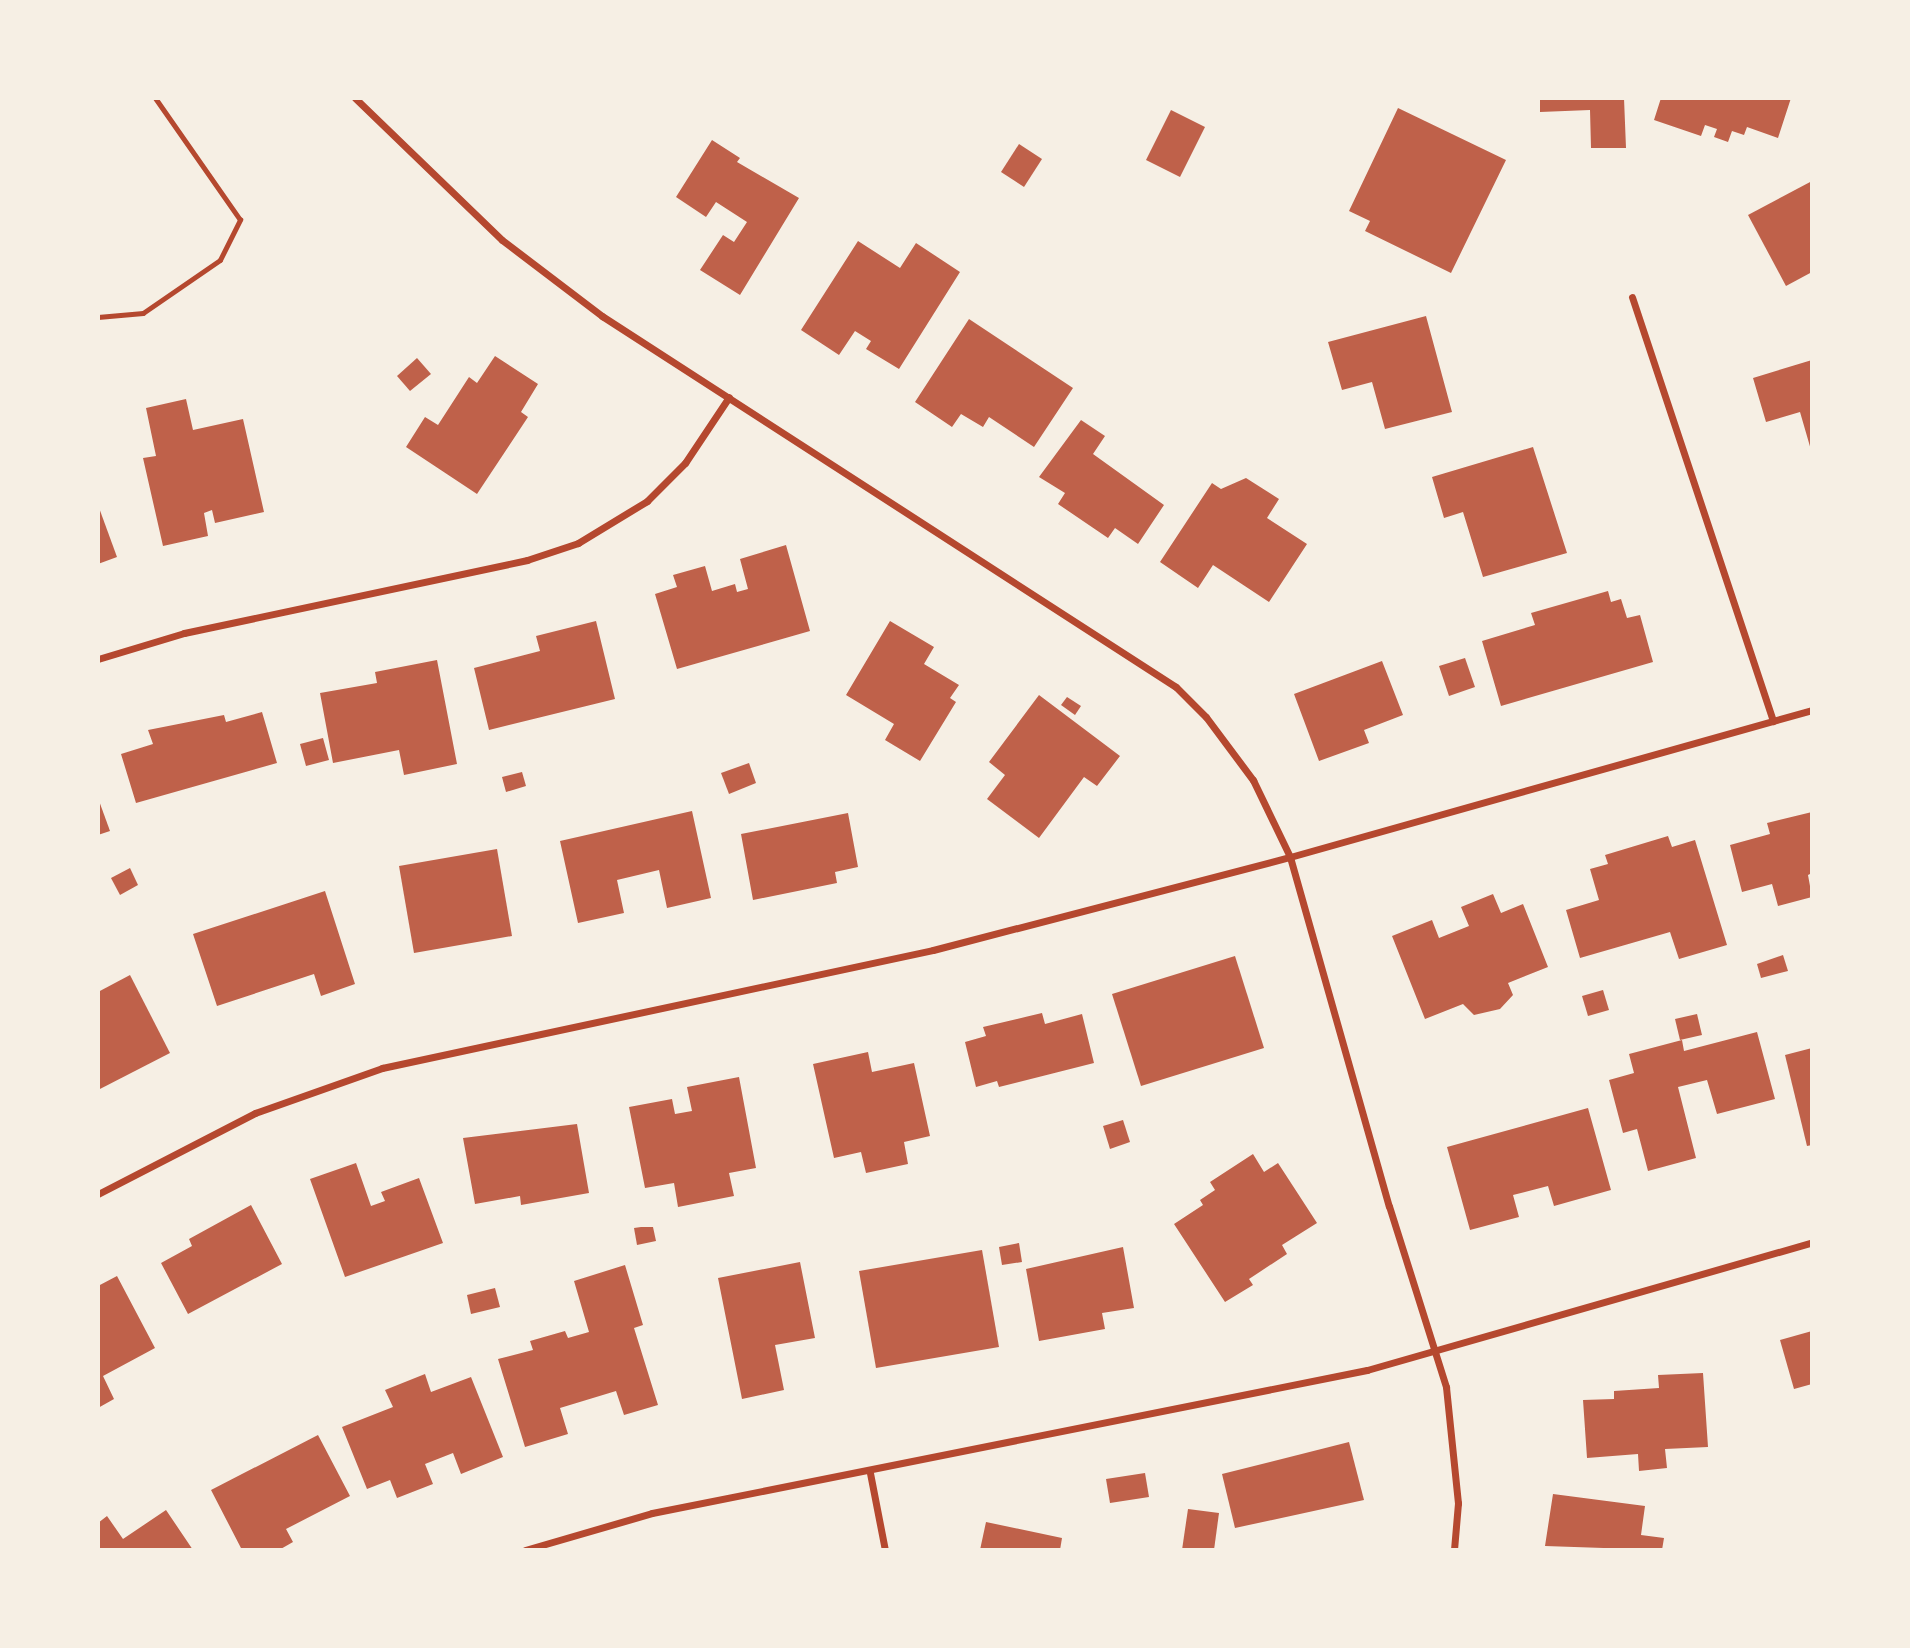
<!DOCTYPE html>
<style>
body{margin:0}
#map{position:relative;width:1910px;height:1648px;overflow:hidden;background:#f6efe4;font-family:Overpass,sans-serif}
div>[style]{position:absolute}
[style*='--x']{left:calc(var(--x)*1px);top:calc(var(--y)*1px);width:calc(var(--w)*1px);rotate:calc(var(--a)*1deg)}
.building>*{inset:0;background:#bf614a}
.path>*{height:4.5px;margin:-2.25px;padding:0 2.25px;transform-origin:2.25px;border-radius:2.25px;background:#b5482f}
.minor>*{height:7px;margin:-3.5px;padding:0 3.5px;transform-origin:3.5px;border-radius:3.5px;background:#b5482f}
span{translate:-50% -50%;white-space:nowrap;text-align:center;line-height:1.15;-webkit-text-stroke:5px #f6efe4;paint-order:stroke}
.frame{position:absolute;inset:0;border:100px solid #f6efe4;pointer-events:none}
</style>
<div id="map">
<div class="building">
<div style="clip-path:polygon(1540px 98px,1624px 98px,1626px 148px,1591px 148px,1590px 110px,1540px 112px)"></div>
<div style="clip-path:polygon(1661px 98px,1791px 98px,1778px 138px,1747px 127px,1744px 135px,1732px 131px,1728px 142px,1714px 137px,1717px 129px,1705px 125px,1701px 136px,1654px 120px)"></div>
<div style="clip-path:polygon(1398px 108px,1506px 160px,1451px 273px,1365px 231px,1370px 221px,1349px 211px)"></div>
<div style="clip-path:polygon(1171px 110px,1205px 127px,1180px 177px,1146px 160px)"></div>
<div style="clip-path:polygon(712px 140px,740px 158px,737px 162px,799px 198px,740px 295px,700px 270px,723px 235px,734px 242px,747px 222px,716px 202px,706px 217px,676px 197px)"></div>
<div style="clip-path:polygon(1019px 144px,1042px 159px,1024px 187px,1001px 172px)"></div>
<div style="clip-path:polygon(1812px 181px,1812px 272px,1786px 286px,1748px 215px)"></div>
<div style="clip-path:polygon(858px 241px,900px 268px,916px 243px,960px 272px,899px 369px,866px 349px,871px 341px,855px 331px,839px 355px,801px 330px)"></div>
<div style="clip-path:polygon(1426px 316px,1452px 412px,1385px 429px,1372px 382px,1342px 390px,1328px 342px)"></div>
<div style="clip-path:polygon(969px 319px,1073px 388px,1034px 447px,989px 417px,983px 427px,961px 414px,952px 427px,915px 402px)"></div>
<div style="clip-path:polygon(495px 356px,538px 384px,521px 412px,528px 417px,477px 494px,406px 447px,425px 417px,438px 425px,469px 377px,477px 383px)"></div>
<div style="clip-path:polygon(417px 358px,431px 374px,410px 391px,397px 376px)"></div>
<div style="clip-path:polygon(1812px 360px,1812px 450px,1811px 450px,1800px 412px,1766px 422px,1753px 378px)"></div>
<div style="clip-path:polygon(186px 399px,193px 430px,243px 419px,264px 512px,215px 523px,212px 510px,204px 513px,208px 536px,163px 546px,143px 458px,156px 456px,146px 408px)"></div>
<div style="clip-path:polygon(1081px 420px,1105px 436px,1093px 454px,1164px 505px,1138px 544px,1115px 528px,1108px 538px,1058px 504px,1065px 493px,1039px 477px)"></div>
<div style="clip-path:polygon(1533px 447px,1567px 553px,1483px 577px,1463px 512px,1444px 518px,1432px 477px)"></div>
<div style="clip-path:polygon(1246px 478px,1279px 499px,1267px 518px,1307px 544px,1269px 602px,1213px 565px,1198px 588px,1160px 562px,1212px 483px,1221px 489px)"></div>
<div style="clip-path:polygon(98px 505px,117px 557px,98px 564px)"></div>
<div style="clip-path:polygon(786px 545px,810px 631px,677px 669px,655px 594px,677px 587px,673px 575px,705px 566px,712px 591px,735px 584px,737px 592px,748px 589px,740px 559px)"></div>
<div style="clip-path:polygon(1608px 591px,1611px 602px,1621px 599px,1627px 618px,1640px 615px,1653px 662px,1501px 706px,1482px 641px,1535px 625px,1531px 613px)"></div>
<div style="clip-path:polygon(596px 621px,615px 699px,489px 730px,474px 668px,540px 651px,536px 636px)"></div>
<div style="clip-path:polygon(890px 621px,934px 647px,924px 664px,959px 685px,950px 698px,956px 702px,920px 761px,885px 740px,894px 724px,846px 695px)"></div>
<div style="clip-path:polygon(1465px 658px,1475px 687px,1449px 696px,1439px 666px)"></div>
<div style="clip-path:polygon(437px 660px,457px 764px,404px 775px,399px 750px,333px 763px,320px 693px,377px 683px,375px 672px)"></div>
<div style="clip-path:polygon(1382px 661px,1403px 715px,1364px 730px,1369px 743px,1319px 761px,1294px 694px)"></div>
<div style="clip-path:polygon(1039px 695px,1120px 756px,1097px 786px,1084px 777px,1039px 838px,987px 799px,1005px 775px,989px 762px)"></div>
<div style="clip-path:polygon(1067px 697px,1081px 706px,1075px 715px,1061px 705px)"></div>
<div style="clip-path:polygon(262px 712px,277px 763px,136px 803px,121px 754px,153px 744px,148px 730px,224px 715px,226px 722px)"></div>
<div style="clip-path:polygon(323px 738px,329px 760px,306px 766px,300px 744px)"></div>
<div style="clip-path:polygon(749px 763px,756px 783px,729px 794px,721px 773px)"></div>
<div style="clip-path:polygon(522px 772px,526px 786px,506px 792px,502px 777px)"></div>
<div style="clip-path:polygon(98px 798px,110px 831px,98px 835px)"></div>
<div style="clip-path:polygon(692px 811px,711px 898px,667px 908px,659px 870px,617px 880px,624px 913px,578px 923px,560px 841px)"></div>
<div style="clip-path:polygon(1812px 812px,1812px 873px,1808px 875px,1812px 897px,1778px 906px,1772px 884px,1742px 892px,1730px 845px,1770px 834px,1767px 823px)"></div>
<div style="clip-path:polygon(848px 813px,858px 867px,835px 872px,837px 883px,753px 900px,741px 834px)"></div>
<div style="clip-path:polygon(1668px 836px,1672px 847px,1695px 840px,1727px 945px,1679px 959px,1670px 932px,1580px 958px,1566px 910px,1599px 900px,1590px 869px,1608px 864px,1605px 855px)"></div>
<div style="clip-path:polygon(497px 849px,512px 936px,414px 953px,399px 866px)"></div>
<div style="clip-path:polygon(130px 868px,138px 885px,120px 895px,111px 878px)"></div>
<div style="clip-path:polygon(325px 891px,355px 984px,321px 996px,314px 974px,217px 1006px,193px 934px)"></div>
<div style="clip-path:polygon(1493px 894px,1501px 913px,1523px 904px,1548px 967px,1508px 983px,1513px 995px,1500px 1009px,1474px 1015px,1463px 1004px,1425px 1019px,1392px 936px,1432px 920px,1439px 938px,1469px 926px,1461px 907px)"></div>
<div style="clip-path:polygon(1783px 955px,1788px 971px,1761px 978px,1757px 964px)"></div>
<div style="clip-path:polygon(1235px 956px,1264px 1048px,1141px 1086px,1112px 994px)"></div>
<div style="clip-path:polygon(130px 975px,170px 1053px,98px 1090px,98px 992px)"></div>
<div style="clip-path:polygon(1603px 990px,1609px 1010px,1588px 1016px,1582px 996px)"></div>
<div style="clip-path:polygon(1042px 1013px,1045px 1024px,1082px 1014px,1094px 1063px,999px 1087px,997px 1081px,976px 1087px,965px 1042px,986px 1036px,983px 1027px)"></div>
<div style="clip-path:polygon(1697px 1014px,1702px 1035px,1680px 1040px,1675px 1019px)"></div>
<div style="clip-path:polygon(1757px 1032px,1775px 1099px,1717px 1114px,1707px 1080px,1678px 1087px,1696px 1158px,1648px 1171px,1637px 1129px,1623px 1133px,1609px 1080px,1634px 1073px,1629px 1054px,1682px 1040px,1684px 1051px)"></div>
<div style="clip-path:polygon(1812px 1048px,1812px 1145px,1807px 1146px,1785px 1055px)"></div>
<div style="clip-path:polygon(868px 1052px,872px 1072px,914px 1063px,930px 1136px,904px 1142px,908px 1164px,866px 1173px,861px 1152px,834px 1158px,813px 1064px)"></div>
<div style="clip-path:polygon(739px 1077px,756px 1168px,729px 1173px,734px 1196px,678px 1207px,674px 1183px,645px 1188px,629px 1107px,672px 1099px,675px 1114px,692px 1111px,687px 1087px)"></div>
<div style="clip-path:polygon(1588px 1108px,1611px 1190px,1554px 1206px,1548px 1186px,1513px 1195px,1519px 1217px,1470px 1230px,1447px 1147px)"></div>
<div style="clip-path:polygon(1123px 1120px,1130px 1142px,1110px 1149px,1103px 1126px)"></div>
<div style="clip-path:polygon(577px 1124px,589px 1193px,521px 1205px,520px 1196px,475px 1204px,463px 1138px)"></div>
<div style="clip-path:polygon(1253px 1154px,1264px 1172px,1278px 1163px,1317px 1223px,1282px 1245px,1287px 1254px,1249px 1279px,1253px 1285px,1225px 1302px,1174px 1224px,1203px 1205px,1200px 1200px,1215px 1190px,1210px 1182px)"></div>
<div style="clip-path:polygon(356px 1163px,371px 1206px,385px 1201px,381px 1192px,419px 1178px,443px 1243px,345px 1277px,310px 1179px)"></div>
<div style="clip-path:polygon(251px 1205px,282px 1264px,188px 1314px,161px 1263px,192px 1246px,189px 1239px)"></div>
<div style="clip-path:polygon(641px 1227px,653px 1227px,656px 1241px,637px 1245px,634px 1228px)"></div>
<div style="clip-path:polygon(1019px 1243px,1022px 1262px,1002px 1265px,999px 1247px)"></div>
<div style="clip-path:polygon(1123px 1247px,1134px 1308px,1102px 1313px,1105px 1329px,1039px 1341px,1026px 1269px)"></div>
<div style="clip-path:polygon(982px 1250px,999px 1347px,876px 1368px,859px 1271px)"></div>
<div style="clip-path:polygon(800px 1262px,815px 1338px,775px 1345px,784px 1390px,742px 1399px,718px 1278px)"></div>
<div style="clip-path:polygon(625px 1265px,643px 1325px,634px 1328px,658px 1405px,624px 1415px,616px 1391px,560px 1408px,568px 1434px,525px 1447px,498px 1359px,533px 1350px,530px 1341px,565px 1331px,568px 1338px,589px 1332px,574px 1281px)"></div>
<div style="clip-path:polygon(117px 1276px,155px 1348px,103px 1376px,114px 1399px,98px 1408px,98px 1286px)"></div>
<div style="clip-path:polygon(495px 1288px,500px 1307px,471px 1314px,467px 1295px)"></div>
<div style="clip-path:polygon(1812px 1331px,1812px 1384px,1794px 1389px,1780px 1340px)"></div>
<div style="clip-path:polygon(1703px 1373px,1708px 1447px,1665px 1449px,1667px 1468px,1639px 1471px,1638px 1454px,1587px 1458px,1583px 1400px,1614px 1399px,1614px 1391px,1659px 1388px,1658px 1375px)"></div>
<div style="clip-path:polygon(425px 1374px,431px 1392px,471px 1377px,503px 1457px,461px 1474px,453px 1453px,425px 1464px,433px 1484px,397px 1498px,390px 1480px,367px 1489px,342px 1427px,393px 1407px,385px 1390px)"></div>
<div style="clip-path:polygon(318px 1435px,350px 1496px,286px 1529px,293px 1542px,279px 1550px,242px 1550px,211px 1490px)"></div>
<div style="clip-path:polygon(1349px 1442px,1364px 1500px,1235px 1528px,1222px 1474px)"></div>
<div style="clip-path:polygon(1145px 1473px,1149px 1497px,1110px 1503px,1106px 1479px)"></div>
<div style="clip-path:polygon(1553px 1494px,1645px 1506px,1641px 1535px,1664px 1538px,1662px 1550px,1545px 1546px)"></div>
<div style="clip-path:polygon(1188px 1509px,1219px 1513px,1214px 1550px,1182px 1550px)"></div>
<div style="clip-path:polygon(166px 1510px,193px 1550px,98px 1550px,98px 1523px,107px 1516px,123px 1539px)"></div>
<div style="clip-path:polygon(986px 1522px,1062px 1538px,1060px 1550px,980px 1550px)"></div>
</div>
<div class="path">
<div style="--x:98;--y:317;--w:45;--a:-5.1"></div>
<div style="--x:143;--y:313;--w:93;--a:-34.5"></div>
<div style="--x:220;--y:260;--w:45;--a:-63.4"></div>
<div style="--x:240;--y:220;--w:149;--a:-124.9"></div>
</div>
<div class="minor">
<div style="--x:355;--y:98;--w:204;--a:44"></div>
<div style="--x:502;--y:240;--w:126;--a:37.2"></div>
<div style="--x:602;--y:316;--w:683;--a:32.88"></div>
<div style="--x:1176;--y:687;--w:42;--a:45"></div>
<div style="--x:1206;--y:717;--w:79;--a:53.3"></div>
<div style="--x:1253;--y:780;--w:85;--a:64.3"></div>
<div style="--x:1290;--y:857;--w:363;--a:74.2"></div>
<div style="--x:1389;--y:1206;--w:190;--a:72.5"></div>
<div style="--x:1446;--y:1387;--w:117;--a:84.1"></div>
<div style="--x:1458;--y:1503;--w:47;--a:94.9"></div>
<div style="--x:1632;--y:297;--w:447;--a:71.6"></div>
<div style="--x:98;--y:659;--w:90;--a:-16.8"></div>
<div style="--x:184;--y:633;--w:351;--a:-12"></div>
<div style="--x:527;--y:560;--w:54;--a:-18.4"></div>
<div style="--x:578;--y:543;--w:81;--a:-31.3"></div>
<div style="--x:647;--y:501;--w:54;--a:-45"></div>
<div style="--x:685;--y:463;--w:79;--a:-56.3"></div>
<div style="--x:98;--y:1194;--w:177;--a:-27.3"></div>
<div style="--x:255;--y:1113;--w:135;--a:-19.5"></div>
<div style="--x:382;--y:1068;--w:563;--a:-12.09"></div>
<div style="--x:933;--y:950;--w:369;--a:-14.6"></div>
<div style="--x:1290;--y:857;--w:542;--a:-15.73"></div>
<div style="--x:870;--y:1473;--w:78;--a:79"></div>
<div style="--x:525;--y:1550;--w:132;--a:-16.2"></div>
<div style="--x:652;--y:1513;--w:729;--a:-11.31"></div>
<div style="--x:1367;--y:1370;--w:463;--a:-16"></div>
</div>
<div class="frame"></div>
</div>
